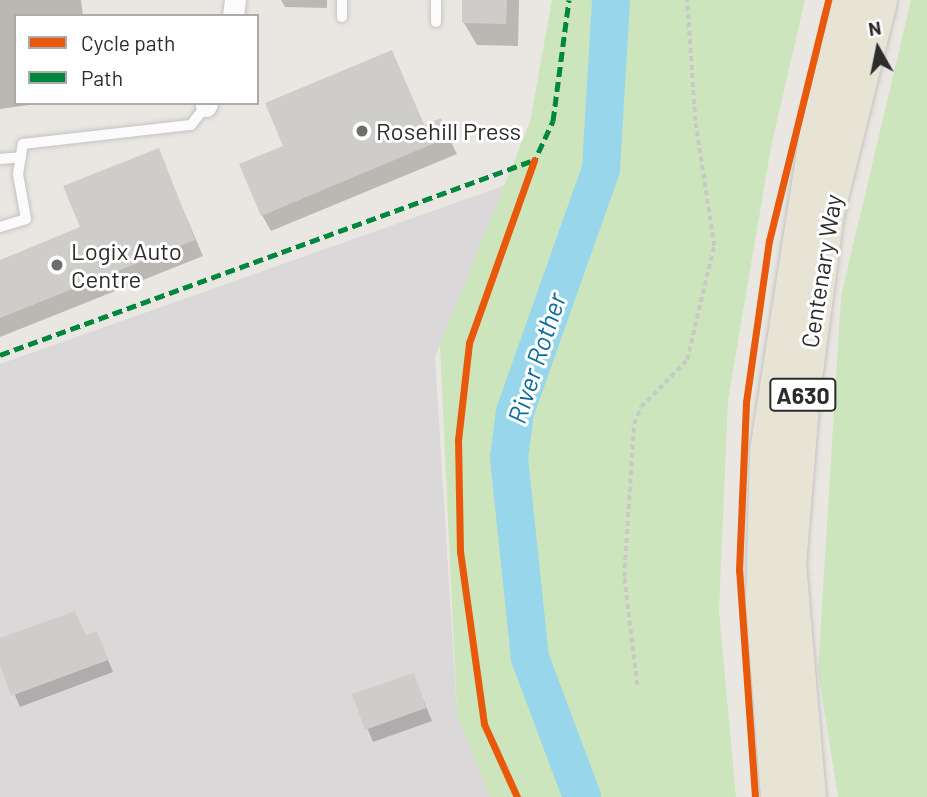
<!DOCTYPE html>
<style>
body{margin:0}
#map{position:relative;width:927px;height:797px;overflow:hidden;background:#eae7e2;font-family:Barlow,sans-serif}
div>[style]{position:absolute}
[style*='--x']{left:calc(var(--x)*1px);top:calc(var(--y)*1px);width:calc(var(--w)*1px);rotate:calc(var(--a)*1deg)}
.industrial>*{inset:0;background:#dad8d9}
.green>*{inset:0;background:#cde5bc}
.shadow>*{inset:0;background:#0003}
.river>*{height:38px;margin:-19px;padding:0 19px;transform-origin:19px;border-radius:19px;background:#97d6eb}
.building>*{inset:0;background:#cfcdc9}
.path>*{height:3.5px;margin-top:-1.75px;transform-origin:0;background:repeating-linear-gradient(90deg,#c8c8c7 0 5px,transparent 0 8.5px)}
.roads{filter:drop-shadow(0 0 2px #c4c3c3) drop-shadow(0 0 2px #c4c3c3)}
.service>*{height:10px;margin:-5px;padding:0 5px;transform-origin:5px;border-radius:5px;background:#fcfbfb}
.minor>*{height:21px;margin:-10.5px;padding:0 10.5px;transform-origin:10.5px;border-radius:10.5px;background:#fcfbfb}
.primary>*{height:33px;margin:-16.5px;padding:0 16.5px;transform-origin:16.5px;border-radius:16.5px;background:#e7e3d5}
.quiet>*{height:5px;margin-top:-2.5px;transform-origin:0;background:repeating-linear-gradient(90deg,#00873e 0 10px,transparent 0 15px)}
.cycleway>*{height:7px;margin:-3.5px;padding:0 3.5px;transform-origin:3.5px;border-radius:3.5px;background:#e8590c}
.dots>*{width:19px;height:19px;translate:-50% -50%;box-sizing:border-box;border:4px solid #fff;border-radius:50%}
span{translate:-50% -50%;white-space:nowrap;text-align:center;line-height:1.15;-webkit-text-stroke:6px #fff;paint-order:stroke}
.shield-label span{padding:2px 5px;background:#fff;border:2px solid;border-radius:5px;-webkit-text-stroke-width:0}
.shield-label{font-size:23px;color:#2c2c2c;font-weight:700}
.poi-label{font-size:24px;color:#2c2c2c}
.left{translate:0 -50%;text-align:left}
.street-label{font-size:24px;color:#2c2c2c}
.water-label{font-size:26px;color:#0e6e9f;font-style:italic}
.legend{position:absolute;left:14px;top:14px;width:245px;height:91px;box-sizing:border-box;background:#fff;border:2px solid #ababab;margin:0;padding:9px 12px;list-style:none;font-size:21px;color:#2c2c2c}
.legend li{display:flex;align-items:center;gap:14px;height:35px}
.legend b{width:35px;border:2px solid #ababab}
.north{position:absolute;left:843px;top:14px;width:70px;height:70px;-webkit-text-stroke:5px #fff;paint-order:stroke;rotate:351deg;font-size:19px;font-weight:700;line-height:28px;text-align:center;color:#2c2c2c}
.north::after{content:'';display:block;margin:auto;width:24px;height:32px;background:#2c2c2c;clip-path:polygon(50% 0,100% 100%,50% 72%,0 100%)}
</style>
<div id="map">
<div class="industrial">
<div style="clip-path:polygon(506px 185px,435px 357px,457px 714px,490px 797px,0 797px,0 364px)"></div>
</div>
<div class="green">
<div style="clip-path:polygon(552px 0,805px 0,771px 147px,728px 400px,719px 611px,736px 797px,490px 797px,457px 714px,440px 345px,530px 122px)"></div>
<div style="clip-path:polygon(911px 0,927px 0,927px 797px,838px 797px,818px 670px,841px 296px)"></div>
</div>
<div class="shadow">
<div style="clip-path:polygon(0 0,81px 0,83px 16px,16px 16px,16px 103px,43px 103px,0 109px)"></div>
<div style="clip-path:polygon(281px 0,327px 0,327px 8px,285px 7px)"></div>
<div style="clip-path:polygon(464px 0,519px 0,518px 46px,477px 45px,464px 23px)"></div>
<div style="clip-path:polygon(392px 52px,425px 127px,440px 120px,457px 154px,271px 231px,262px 215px,285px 147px)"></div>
<div style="clip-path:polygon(158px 151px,203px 256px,0 337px,0 262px,82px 228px)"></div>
<div style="clip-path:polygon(75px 613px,86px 637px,97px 633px,113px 672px,20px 707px,0 660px,0 640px)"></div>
<div style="clip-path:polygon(413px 675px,432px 721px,373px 742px,354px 695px)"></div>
</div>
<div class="river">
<div style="--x:582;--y:797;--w:148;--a:-110.5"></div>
<div style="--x:530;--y:658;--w:201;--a:-96"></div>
<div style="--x:509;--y:458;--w:46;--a:-82.6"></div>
<div style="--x:515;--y:412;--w:258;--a:-70.5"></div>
<div style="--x:601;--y:169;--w:169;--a:-86.6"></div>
</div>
<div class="building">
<div style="clip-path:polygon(462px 0,507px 0,506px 24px,462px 23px)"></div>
<div style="clip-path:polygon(392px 50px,424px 125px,441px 118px,449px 137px,261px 216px,239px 164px,283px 146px,265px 103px)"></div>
<div style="clip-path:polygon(159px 148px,195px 240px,0 318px,0 260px,80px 227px,63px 186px)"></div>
<div style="clip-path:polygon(75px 611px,85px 636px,97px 631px,108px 660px,11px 696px,0 665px,0 638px)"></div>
<div style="clip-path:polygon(414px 673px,426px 708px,365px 730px,352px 694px)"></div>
</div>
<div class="path">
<div style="--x:637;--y:685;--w:109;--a:-96.9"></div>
<div style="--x:624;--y:577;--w:153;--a:-86.3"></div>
<div style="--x:634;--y:424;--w:18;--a:-68"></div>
<div style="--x:641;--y:407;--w:66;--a:-45.6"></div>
<div style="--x:687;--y:360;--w:117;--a:-76.7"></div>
<div style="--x:714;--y:246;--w:126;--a:-98.6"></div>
<div style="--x:695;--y:121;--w:121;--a:-93.8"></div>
</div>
<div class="roads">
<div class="service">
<div style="--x:342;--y:17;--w:17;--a:-90"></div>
<div style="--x:436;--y:22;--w:22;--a:-90"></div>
<div style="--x:0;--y:159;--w:21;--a:-5"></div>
<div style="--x:0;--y:227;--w:27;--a:-17"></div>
<div style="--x:26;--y:219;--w:46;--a:-100.1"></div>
<div style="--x:18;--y:174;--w:30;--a:-81"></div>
<div style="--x:23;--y:144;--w:169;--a:-6.5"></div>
<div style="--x:191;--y:125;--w:24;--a:-52"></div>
</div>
<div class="minor">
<div style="--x:233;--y:16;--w:16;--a:-83"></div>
<div style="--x:206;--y:106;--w:3;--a:-72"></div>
</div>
<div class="primary">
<div style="--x:777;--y:797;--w:195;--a:-94.4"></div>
<div style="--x:762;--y:603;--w:152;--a:-88.5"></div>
<div style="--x:766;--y:451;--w:322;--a:-81.1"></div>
<div style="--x:816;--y:133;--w:137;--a:-76.1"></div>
<div style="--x:809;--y:797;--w:234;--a:-94.9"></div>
<div style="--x:789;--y:564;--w:172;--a:-85.3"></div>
<div style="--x:803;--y:393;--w:182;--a:-82.4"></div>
<div style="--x:827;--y:213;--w:219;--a:-76"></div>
</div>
</div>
<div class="quiet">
<div style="--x:532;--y:166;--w:50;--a:-65"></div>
<div style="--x:553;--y:121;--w:122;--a:-82.5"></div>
<div style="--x:0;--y:355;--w:568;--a:-20.06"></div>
</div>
<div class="cycleway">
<div style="--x:517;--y:797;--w:80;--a:-114.3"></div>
<div style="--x:484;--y:724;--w:174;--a:-97.9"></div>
<div style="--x:460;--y:552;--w:112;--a:-91"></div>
<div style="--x:458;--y:440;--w:98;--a:-83.5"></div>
<div style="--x:469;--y:343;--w:194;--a:-70.4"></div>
<div style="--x:755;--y:797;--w:228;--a:-94"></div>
<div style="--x:739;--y:570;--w:168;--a:-87.6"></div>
<div style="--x:746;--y:402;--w:163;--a:-81.9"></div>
<div style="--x:769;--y:241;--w:248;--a:-76.2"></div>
</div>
<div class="dots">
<div style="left:362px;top:131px;background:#6e6d6c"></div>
<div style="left:57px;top:265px;background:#6e6d6c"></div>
</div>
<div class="shield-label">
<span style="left:803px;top:395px">A630</span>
</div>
<div class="poi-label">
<span class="left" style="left:376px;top:131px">Rosehill Press</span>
<span class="left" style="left:71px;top:265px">Logix Auto<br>Centre</span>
</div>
<div class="street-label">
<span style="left:821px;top:271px;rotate:-81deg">Centenary Way</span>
</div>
<div class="water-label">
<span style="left:536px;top:358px;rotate:-72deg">River Rother</span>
</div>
<ul class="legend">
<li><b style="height:9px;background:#e8590c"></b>Cycle path</li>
<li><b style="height:9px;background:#00873e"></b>Path</li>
</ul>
<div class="north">N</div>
</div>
